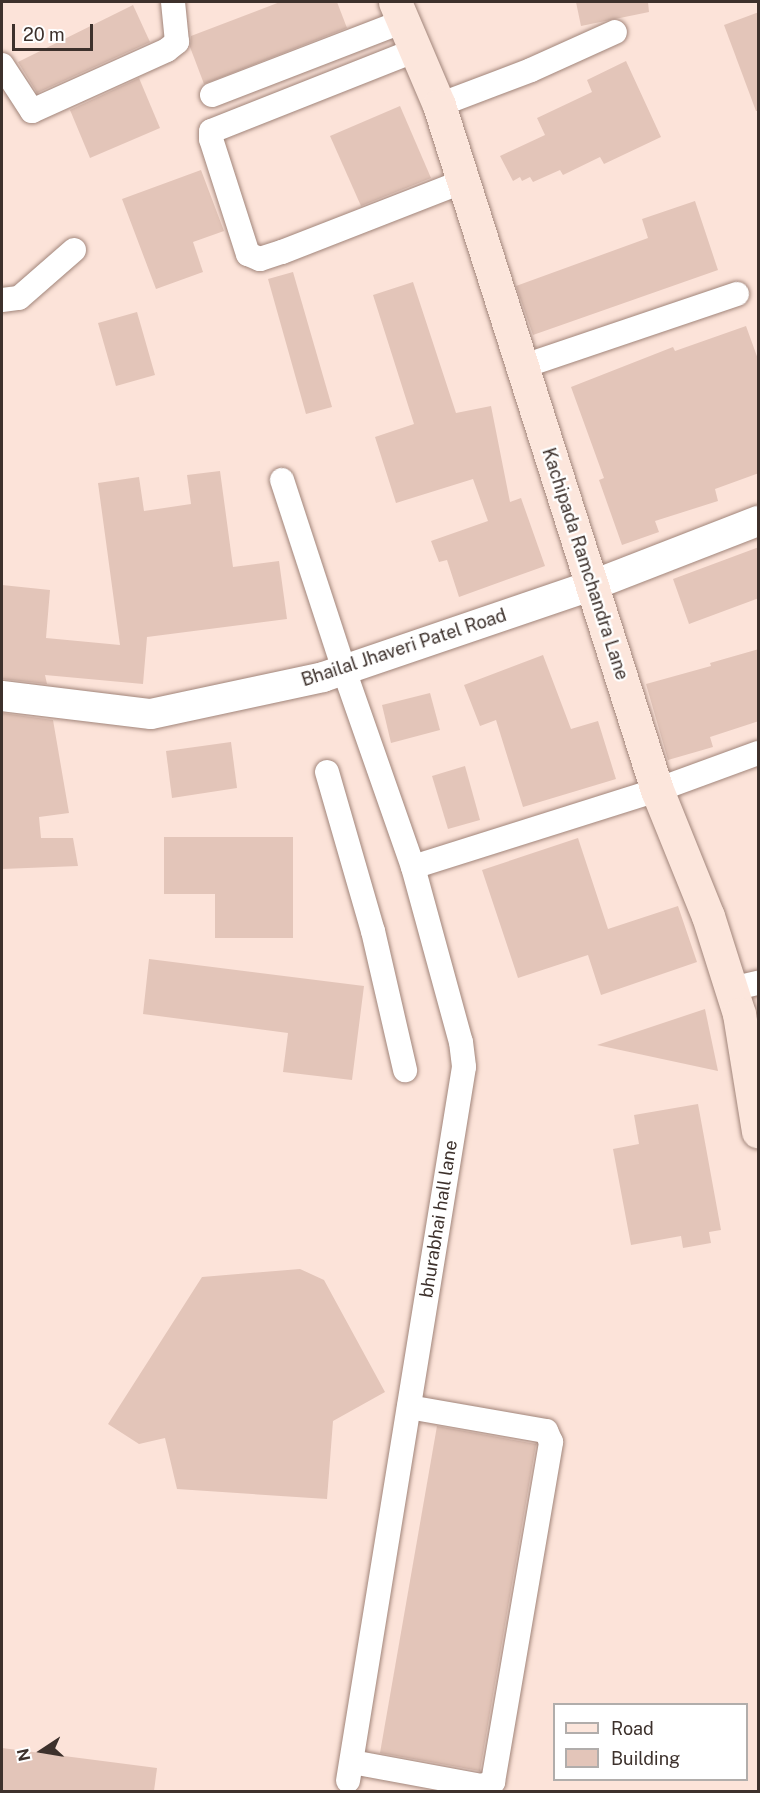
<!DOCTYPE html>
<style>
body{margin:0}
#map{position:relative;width:760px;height:1793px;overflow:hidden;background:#fce3d9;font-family:"Public Sans",sans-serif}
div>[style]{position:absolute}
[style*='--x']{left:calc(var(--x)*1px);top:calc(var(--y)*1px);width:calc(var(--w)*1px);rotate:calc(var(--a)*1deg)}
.building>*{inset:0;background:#e3c5b9}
.roads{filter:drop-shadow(0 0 2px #a1857a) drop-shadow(0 0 2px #a1857a)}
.minor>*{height:24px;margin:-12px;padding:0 12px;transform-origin:12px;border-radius:12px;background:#fff}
.tertiary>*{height:30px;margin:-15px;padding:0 15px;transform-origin:15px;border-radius:15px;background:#fff}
.secondary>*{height:33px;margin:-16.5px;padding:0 16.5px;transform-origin:16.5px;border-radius:16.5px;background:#fce6dc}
span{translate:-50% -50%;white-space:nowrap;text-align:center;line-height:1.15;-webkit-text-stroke:4.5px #fff;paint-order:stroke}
.street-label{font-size:18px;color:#3d312c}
.frame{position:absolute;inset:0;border:3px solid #3d312c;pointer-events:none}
.legend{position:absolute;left:553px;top:1703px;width:195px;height:78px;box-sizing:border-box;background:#fff;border:2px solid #b1adab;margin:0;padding:8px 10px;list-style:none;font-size:18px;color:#3d312c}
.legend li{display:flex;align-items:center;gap:12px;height:30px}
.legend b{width:30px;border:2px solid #b1adab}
.north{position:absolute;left:12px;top:1721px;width:60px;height:60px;-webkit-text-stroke:4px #fff;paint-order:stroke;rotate:258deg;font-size:16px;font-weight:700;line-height:24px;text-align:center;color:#3d312c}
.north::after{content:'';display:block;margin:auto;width:21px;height:27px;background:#3d312c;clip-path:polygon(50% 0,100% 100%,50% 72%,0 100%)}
.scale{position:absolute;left:12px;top:24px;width:81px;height:27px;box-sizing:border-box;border:3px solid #3d312c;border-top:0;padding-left:8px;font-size:18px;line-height:21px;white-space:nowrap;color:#3d312c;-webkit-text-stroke:4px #fff;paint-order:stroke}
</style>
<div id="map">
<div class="building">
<div style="clip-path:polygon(280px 2px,337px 2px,347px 28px,204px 84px,190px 47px,191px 36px)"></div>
<div style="clip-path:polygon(576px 2px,648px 2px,649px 12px,581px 26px)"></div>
<div style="clip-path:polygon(133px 5px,150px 42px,37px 93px,18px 62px)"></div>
<div style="clip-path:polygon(759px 12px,759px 111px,756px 111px,724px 25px)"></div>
<div style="clip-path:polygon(626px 61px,661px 137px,604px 164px,600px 157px,563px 175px,560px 170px,533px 182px,530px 177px,522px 181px,520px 177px,513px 181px,500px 156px,545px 135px,537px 118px,592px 92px,587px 80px)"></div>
<div style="clip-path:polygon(139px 78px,160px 128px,90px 158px,70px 110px)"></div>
<div style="clip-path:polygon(400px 106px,431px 178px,361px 206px,330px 136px)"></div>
<div style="clip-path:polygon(201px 170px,224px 231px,193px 242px,203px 272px,156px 289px,122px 199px)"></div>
<div style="clip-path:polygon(695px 201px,718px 270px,533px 335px,516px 286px,648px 238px,642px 219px)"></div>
<div style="clip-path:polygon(293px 272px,332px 407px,306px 414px,268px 279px)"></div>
<div style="clip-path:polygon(413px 282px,456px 413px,491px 406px,510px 502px,521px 498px,545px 566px,459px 597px,447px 560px,439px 562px,431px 541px,488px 521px,473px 479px,396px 503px,375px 437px,414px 424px,373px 295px)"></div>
<div style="clip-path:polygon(137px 312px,155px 375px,116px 386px,98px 323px)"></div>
<div style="clip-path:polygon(746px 326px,759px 362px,759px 473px,715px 489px,718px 501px,655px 521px,659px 532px,622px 545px,599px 480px,604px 478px,571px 387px,673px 347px,675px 351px)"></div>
<div style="clip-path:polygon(220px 471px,233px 567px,279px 561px,287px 619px,147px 637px,143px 684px,45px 675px,47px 684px,2px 679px,2px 585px,50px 590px,46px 638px,120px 645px,98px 483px,139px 477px,144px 511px,191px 504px,187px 475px)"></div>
<div style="clip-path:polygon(759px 547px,759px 598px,689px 624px,673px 579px)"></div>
<div style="clip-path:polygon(759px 649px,759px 721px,710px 737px,713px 747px,668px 760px,646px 684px,711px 666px,710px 663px)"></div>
<div style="clip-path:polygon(543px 655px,571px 729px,598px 721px,616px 779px,523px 807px,496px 720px,480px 726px,464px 685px)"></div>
<div style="clip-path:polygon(430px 693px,440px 730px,391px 743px,382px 705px)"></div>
<div style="clip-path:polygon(2px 713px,53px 720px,69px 813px,39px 817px,41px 838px,73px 838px,78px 866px,2px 869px)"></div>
<div style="clip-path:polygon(231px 742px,237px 788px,172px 798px,166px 751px)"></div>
<div style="clip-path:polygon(465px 766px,480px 820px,448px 829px,432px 776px)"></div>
<div style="clip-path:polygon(164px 837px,293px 837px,293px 938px,215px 938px,215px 894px,164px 894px)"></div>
<div style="clip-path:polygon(578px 838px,608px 929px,678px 906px,697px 962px,601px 995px,588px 955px,518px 978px,482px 870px)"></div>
<div style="clip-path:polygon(149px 959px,364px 986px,352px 1080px,283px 1072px,288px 1033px,143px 1014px)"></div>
<div style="clip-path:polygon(705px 1009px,718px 1071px,597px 1045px)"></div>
<div style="clip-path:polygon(698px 1104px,721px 1230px,709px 1232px,711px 1243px,683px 1248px,681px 1236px,631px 1245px,613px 1149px,639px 1144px,634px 1115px)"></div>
<div style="clip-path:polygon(300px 1269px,324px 1280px,385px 1392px,333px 1421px,327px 1499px,177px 1489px,165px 1438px,139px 1444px,108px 1424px,202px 1277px)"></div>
<div style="clip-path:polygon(437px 1426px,536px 1444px,480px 1771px,380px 1753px)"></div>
<div style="clip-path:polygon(2px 1748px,157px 1768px,154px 1791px,2px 1791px)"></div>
</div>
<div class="roads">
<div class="minor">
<div style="--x:416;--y:50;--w:220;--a:158.4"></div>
<div style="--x:211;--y:131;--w:8;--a:90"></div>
<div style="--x:211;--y:139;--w:121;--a:72.2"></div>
<div style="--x:248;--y:254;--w:13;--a:23"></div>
<div style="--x:260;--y:259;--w:23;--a:-18"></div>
<div style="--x:282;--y:252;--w:193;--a:-21.3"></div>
<div style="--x:2;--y:65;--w:55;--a:56.9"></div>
<div style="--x:32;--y:111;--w:148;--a:-24.3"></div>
<div style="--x:167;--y:50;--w:13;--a:-39"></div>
<div style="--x:177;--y:42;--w:40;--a:-95.7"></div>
<div style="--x:212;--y:95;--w:206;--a:-21.1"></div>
<div style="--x:439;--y:105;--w:98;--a:-20.8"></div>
<div style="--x:531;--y:70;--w:92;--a:-24.3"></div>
<div style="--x:2;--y:300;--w:17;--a:-7"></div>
<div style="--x:19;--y:298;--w:73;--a:-41.1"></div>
<div style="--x:521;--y:367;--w:228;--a:-18.7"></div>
<div style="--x:282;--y:480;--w:200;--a:71.9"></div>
<div style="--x:344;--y:670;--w:209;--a:70.7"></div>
<div style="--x:413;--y:867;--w:181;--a:74.7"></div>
<div style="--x:461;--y:1042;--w:25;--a:83"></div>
<div style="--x:464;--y:1067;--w:723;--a:99.23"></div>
<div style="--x:327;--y:772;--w:166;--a:73.9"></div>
<div style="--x:373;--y:931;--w:143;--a:77"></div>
<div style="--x:413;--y:867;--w:256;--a:-17.5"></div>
<div style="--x:657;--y:790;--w:108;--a:-20.1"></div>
<div style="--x:731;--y:989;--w:28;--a:-13"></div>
<div style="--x:352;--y:1762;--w:132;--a:10.5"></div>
<div style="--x:482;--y:1786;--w:12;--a:-20"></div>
<div style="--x:493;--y:1782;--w:345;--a:-80.3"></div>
<div style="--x:551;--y:1442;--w:12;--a:-114"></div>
<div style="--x:546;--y:1431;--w:139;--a:-170.1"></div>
</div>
<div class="tertiary">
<div style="--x:2;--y:696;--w:150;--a:6.9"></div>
<div style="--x:151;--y:714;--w:176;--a:-12.1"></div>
<div style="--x:323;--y:677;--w:285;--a:-18.8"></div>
<div style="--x:593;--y:585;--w:177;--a:-21.2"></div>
</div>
<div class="secondary">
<div style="--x:395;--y:2;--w:112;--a:66.9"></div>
<div style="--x:439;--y:105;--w:719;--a:72.35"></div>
<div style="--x:657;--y:790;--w:136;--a:68"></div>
<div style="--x:708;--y:916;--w:103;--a:72.4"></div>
<div style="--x:739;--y:1014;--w:119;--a:80.8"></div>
</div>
</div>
<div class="street-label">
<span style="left:585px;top:564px;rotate:72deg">Kachipada Ramchandra Lane</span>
<span style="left:404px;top:648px;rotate:-18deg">Bhailal Jhaveri Patel Road</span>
<span style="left:439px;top:1219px;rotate:-81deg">bhurabhai hall lane</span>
</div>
<div class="frame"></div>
<ul class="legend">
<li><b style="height:8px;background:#fce6dc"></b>Road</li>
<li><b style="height:16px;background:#e3c5b9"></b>Building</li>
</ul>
<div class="north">N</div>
<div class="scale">20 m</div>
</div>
